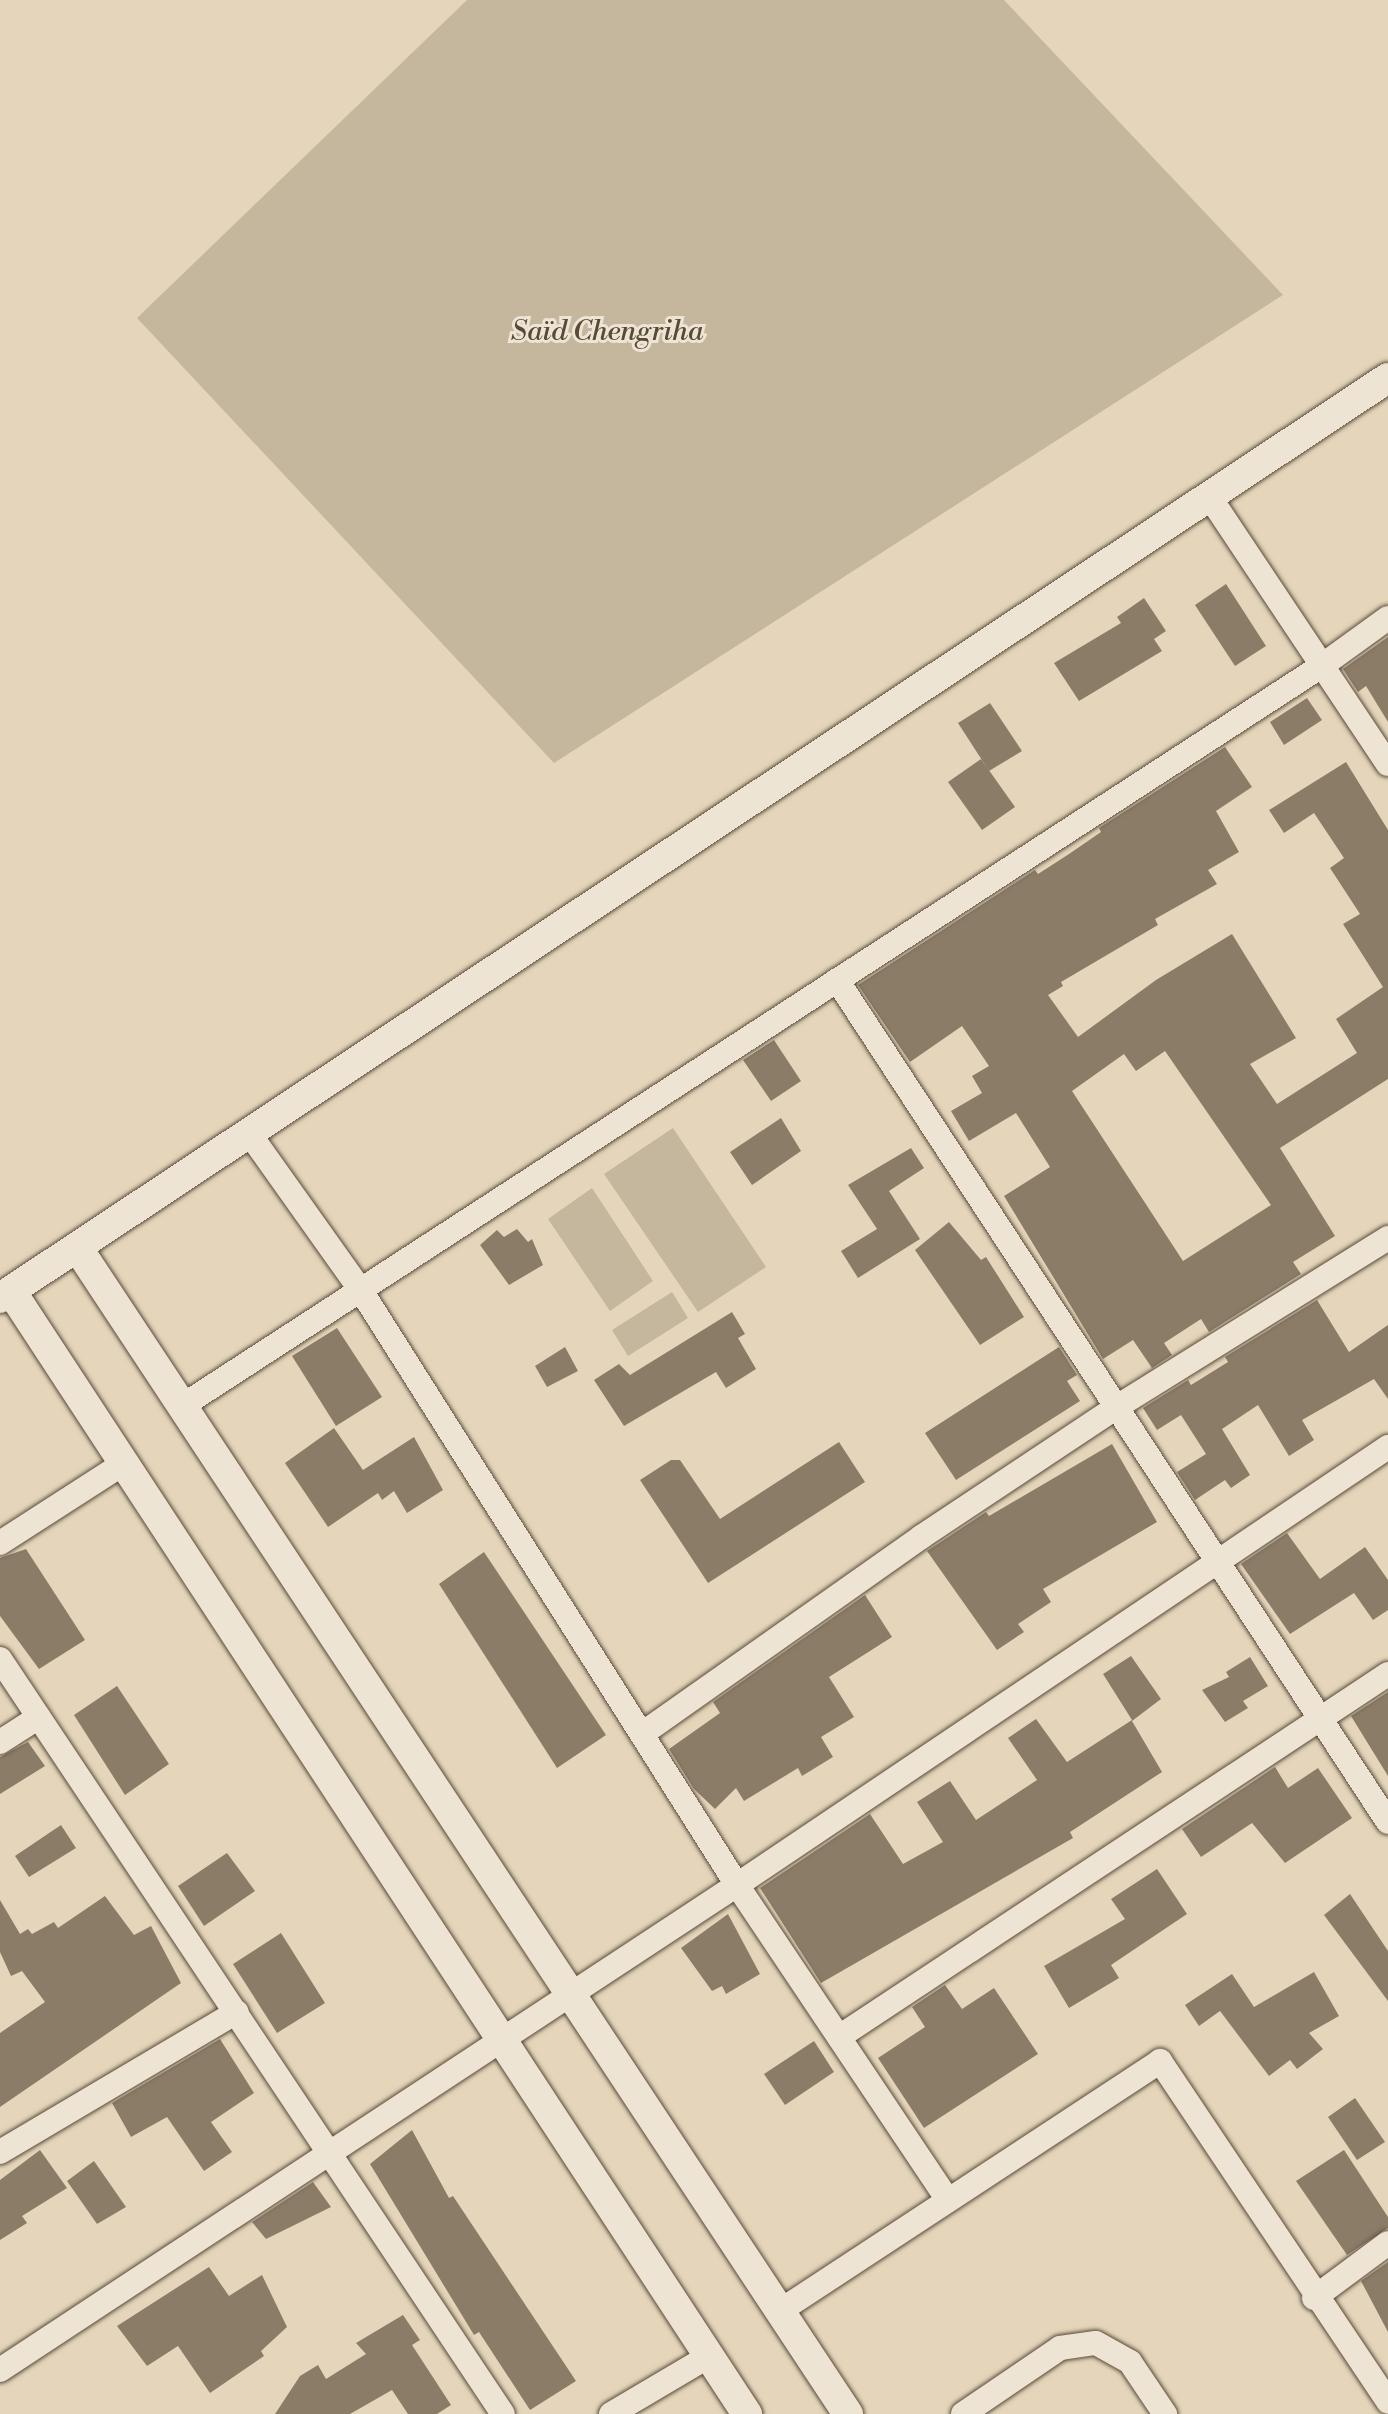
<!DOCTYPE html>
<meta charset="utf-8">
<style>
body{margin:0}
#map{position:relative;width:1388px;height:2414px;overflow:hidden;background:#e5d6bb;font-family:"Libre Bodoni",serif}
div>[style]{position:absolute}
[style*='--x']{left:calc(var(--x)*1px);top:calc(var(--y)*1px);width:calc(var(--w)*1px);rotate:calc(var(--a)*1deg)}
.green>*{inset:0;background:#c5b69e}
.building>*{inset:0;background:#8b7c68}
.roads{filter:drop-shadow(0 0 2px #594a39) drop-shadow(0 0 2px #594a39)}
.minor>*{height:24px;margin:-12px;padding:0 12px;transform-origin:12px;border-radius:12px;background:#eee4d3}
.tertiary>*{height:30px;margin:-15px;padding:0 15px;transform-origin:15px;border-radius:15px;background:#eee4d3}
span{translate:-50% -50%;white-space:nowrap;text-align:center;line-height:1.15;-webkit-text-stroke:6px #eee4d3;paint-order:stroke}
.park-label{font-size:28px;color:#584a39;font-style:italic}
</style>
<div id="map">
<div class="green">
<div style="clip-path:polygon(467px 0,1004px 0,1283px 295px,554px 763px,137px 318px)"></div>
<div style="clip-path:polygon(673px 1128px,766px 1267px,698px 1312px,604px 1174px)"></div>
<div style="clip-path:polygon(592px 1188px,653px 1281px,610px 1311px,548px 1219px)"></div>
<div style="clip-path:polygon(672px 1292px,688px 1318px,628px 1356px,612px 1330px)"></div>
</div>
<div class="building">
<div style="clip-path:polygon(1226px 584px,1266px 646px,1235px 666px,1195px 605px)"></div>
<div style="clip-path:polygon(1144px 598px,1166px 631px,1154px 639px,1162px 651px,1079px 701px,1054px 663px,1121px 623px,1117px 617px)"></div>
<div style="clip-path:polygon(1388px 637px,1388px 722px,1366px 686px,1358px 692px,1343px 669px)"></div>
<div style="clip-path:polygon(1307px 698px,1322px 720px,1284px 745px,1270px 722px)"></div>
<div style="clip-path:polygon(990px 703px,1022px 751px,989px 771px,958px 723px)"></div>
<div style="clip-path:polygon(evenodd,1225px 747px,1252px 787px,1216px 811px,1239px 852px,1208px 870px,1217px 884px,1155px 919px,1158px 925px,1061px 982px,1063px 986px,1048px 995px,1078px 1037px,1156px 980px,1232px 934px,1296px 1038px,1250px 1064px,1277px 1104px,1357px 1053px,1336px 1019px,1383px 987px,1343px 924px,1360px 914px,1330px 868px,1344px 858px,1314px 813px,1284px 833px,1269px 810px,1346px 762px,1388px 830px,1388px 1079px,1280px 1148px,1335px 1236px,1293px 1262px,1301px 1274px,1209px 1332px,1201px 1319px,1164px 1343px,1172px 1355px,1152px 1368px,1133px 1340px,1103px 1359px,1004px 1196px,1050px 1167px,1016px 1113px,969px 1141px,951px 1111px,982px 1093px,972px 1076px,989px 1066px,962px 1026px,910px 1062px,858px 985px,1035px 870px,1038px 874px,1069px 854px,1101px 832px,1099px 828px,1225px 747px,1165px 1051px,1271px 1205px,1183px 1261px,1072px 1091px,1124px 1054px,1136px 1071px,1165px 1051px)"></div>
<div style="clip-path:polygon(981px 759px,1015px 807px,982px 830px,948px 782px)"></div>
<div style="clip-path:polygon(774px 1040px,801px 1081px,771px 1101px,743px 1060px)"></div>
<div style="clip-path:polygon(781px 1118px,801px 1151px,752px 1185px,730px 1152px)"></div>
<div style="clip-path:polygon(911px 1148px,924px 1168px,889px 1191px,920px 1239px,858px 1278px,841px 1251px,877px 1229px,848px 1185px)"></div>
<div style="clip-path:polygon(949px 1222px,981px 1260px,986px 1257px,1024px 1317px,980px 1345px,915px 1250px)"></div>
<div style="clip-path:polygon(517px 1229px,528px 1242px,532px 1239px,543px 1265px,509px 1285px,480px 1245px,497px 1230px,504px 1237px)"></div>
<div style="clip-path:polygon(1317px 1300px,1349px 1352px,1388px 1325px,1388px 1399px,1374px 1379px,1302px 1420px,1314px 1440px,1289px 1456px,1258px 1405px,1222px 1429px,1250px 1475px,1231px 1488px,1225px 1480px,1195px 1500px,1177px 1472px,1206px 1454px,1181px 1415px,1157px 1430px,1143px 1408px,1188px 1380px,1191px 1385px,1228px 1362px,1225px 1357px)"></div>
<div style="clip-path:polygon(732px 1312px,745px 1334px,738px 1338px,756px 1369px,726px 1388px,716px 1372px,624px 1426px,594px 1380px,619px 1364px,630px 1375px)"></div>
<div style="clip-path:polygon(337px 1328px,382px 1397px,336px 1426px,292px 1356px)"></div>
<div style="clip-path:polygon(565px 1347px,578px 1371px,547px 1387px,535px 1366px)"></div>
<div style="clip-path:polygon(1059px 1347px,1077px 1375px,1067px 1381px,1080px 1401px,956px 1480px,925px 1433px)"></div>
<div style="clip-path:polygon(334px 1428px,363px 1470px,414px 1437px,443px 1490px,407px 1513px,394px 1491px,382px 1500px,378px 1493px,328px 1527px,285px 1463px)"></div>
<div style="clip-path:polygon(839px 1442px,865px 1482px,708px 1583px,640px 1480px,671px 1460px,680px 1460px,720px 1519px)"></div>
<div style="clip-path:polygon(1112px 1444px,1157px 1522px,1043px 1589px,1051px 1602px,1018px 1624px,1024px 1632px,997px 1650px,927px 1551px,986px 1512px,989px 1516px)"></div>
<div style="clip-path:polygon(1287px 1533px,1320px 1579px,1365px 1547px,1388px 1580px,1388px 1610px,1373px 1620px,1354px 1593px,1290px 1634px,1241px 1564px)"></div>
<div style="clip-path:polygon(26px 1549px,85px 1640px,39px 1669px,0 1616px,0 1558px)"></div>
<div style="clip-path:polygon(484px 1552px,606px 1735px,557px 1768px,439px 1584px)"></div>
<div style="clip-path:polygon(865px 1595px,892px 1637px,829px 1677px,854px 1717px,821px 1737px,833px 1757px,802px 1776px,798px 1768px,744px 1801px,736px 1788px,715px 1809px,694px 1789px,669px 1749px,720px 1713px,713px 1702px)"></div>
<div style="clip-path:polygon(1131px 1656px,1161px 1699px,1132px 1721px,1162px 1772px,1070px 1832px,1073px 1838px,821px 1983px,760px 1888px,870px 1814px,903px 1864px,943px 1842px,917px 1802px,950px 1781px,976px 1820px,1037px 1780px,1008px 1738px,1036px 1719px,1067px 1762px,1132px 1720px,1103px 1674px)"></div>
<div style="clip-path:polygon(1250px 1657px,1268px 1686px,1243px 1701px,1248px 1708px,1225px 1722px,1202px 1690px,1229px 1677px,1226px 1672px)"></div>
<div style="clip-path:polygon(117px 1686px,169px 1764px,125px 1795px,74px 1715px)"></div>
<div style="clip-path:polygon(1388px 1692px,1388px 1776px,1351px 1716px)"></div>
<div style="clip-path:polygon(28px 1742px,45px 1766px,0 1794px,0 1757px)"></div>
<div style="clip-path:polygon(1275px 1767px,1288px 1788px,1318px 1768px,1352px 1818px,1285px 1863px,1252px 1823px,1201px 1857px,1182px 1829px)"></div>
<div style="clip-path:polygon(61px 1825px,76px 1848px,29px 1877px,15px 1856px)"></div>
<div style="clip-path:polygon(227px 1853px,255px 1891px,204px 1926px,178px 1886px)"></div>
<div style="clip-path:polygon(1157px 1869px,1187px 1914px,1111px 1965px,1119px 1978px,1069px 2008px,1044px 1966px,1125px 1919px,1111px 1899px)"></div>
<div style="clip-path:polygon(1350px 1894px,1388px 1951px,1388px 2001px,1324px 1915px)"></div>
<div style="clip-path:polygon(105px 1896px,134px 1935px,151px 1926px,181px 1983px,0 2107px,0 2033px,45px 2002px,22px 1971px,11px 1976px,0 1952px,0 1900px,20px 1934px,28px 1929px,32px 1934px,54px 1922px,58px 1928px)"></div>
<div style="clip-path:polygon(728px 1914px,760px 1974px,726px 1994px,722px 1986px,712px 1991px,681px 1948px)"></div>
<div style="clip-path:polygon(281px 1933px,325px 2003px,277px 2033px,233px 1964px)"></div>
<div style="clip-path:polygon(1314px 1972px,1339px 2016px,1309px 2033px,1323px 2049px,1297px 2069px,1290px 2060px,1269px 2076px,1220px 2011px,1199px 2026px,1185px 2005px,1232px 1974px,1254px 2007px)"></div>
<div style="clip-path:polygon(945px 1985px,962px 2009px,994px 1988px,1038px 2054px,924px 2128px,878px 2058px,925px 2027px,912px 2007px)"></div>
<div style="clip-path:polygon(220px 2039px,254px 2093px,211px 2122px,232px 2152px,204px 2171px,167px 2117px,131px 2137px,112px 2103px)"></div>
<div style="clip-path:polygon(814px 2041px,834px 2072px,785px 2105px,764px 2074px)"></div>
<div style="clip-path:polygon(1355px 2098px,1385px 2142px,1357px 2160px,1328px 2117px)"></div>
<div style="clip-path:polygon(412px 2130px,449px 2198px,453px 2196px,576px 2381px,530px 2410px,479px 2332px,474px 2335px,370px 2164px)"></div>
<div style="clip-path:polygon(40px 2150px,67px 2188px,22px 2216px,27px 2223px,0 2240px,0 2180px)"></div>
<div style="clip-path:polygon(1344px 2150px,1388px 2217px,1388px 2228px,1347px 2255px,1296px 2181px)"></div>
<div style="clip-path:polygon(94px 2161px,126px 2207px,97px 2224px,67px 2181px)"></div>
<div style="clip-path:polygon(313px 2182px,331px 2207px,266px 2239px,252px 2222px)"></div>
<div style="clip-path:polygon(1388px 2262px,1388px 2332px,1361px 2281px)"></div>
<div style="clip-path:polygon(209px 2267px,229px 2296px,262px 2275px,287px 2327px,261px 2351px,264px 2356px,210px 2393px,178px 2346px,147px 2366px,117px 2326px)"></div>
<div style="clip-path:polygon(403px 2315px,420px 2340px,412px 2345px,451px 2405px,437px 2414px,408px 2414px,392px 2390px,350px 2414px,275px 2414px,300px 2376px,318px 2365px,326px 2379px,366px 2354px,356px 2343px)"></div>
</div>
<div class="roads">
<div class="minor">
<div style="--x:1209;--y:496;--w:322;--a:56.3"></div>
<div style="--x:837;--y:980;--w:1006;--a:56.8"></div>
<div style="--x:249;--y:1133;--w:191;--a:54.6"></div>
<div style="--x:360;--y:1289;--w:705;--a:57.68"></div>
<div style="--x:737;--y:1885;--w:379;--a:56.2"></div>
<div style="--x:182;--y:1406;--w:1361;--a:-33"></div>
<div style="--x:1323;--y:665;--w:80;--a:-35.9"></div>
<div style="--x:0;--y:1543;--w:148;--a:-32.8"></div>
<div style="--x:0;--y:1659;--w:907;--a:56.33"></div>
<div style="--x:642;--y:1734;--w:342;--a:-35.2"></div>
<div style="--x:921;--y:1537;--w:233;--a:-33.6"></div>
<div style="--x:1115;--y:1408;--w:322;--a:-31.9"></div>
<div style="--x:0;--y:1742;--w:46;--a:-32.7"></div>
<div style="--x:839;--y:2037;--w:658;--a:-33.47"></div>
<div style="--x:0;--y:2152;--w:275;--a:-30.6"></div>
<div style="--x:1314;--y:2298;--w:92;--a:-36.6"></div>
<div style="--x:780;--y:2311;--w:455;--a:-33.3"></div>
<div style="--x:1160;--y:2061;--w:410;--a:56.2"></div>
<div style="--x:0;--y:2370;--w:882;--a:-33.35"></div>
<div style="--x:737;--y:1885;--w:785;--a:-33.93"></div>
<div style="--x:611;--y:2414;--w:114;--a:-30.6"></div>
<div style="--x:963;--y:2414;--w:117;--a:-34.2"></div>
<div style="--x:1060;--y:2348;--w:36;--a:-8"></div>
<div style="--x:1096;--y:2343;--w:39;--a:29"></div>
<div style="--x:1130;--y:2362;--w:63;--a:56.1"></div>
</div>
<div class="tertiary">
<div style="--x:77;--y:1247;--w:1399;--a:56.55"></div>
<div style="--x:11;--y:1291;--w:1343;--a:56.76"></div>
<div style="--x:0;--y:1298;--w:1665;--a:-33.54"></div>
</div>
</div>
<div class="park-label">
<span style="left:607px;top:332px">Saïd Chengriha</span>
</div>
</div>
